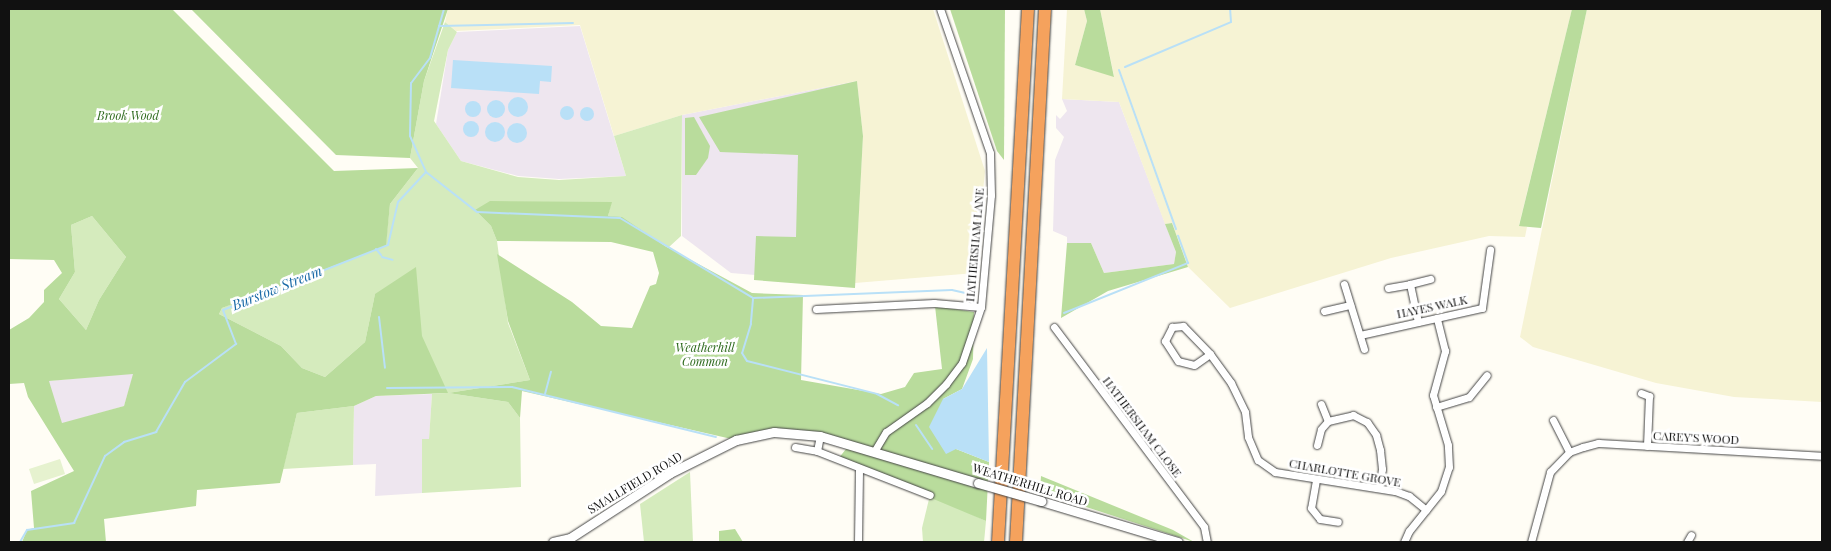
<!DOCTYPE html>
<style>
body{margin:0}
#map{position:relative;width:1831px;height:551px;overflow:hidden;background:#fffdf5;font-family:"Playfair Display",serif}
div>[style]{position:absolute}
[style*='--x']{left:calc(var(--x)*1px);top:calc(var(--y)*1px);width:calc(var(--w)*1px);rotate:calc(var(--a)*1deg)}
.industrial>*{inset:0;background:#eee6ef}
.farmland>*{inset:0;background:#f6f3d4}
.green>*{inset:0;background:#d5ebbd}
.forest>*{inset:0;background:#b9dc9c}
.pitch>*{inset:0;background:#e6f2cf}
.water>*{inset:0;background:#b9e0f7}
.round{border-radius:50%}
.stream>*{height:2px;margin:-1px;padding:0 1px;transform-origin:1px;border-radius:1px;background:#b9e0f7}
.roads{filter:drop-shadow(0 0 1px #444) drop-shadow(0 0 1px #444)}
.minor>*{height:7px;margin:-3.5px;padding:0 3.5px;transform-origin:3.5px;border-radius:3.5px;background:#fff}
.tertiary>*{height:9px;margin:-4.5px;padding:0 4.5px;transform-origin:4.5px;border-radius:4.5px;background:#fff}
.motorway>*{height:12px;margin:-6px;padding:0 6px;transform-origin:6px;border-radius:6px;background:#f5a25d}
.bridges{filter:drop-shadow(0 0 1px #444) drop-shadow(0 0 1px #444)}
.tertiary-bridge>*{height:9px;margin:-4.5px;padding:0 4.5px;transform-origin:4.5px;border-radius:4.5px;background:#fff}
span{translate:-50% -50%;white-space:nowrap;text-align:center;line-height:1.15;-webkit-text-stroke:5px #fff;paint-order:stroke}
.park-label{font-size:12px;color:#2f6b1f;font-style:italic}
.street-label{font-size:12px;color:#111}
.water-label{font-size:14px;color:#1768a6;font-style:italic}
.frame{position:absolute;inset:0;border:10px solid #111;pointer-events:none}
</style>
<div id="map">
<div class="industrial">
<div style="clip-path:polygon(580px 26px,626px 176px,559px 179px,518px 176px,461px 161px,436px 124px,448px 50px,457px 32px)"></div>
<div style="clip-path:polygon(857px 81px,855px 283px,731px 273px,682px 236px,682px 115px)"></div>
<div style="clip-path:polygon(1062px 99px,1119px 102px,1176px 252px,1174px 264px,1104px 273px,1091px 243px,1067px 243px,1067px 237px,1053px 231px,1055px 160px,1064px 137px,1056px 128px,1056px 115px,1060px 119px,1067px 111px)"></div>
<div style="clip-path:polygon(134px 373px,124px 406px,62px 424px,48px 381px)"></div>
<div style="clip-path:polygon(432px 394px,429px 440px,422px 439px,422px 493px,375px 496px,376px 464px,353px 465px,354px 406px,376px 396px)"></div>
</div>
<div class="farmland">
<div style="clip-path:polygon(448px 9px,933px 9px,985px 171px,975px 273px,855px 283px,863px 136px,857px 81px,682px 115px,614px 136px,580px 25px,456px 31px,445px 22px)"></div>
<div style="clip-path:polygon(1067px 9px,1084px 9px,1087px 21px,1075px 65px,1114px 76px,1100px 9px,1572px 9px,1519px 225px,1527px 227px,1525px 237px,1489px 236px,1391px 258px,1230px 308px,1188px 267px,1172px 223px,1165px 224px,1119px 102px,1062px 99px)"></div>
<div style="clip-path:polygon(1587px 9px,1822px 9px,1822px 402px,1734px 397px,1656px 383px,1533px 347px,1520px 337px)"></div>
</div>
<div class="green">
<div style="clip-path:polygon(445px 22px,457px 32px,448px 50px,434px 121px,461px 161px,518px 177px,559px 180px,626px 176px,614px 136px,682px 115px,681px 236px,669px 247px,620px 218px,608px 216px,611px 203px,475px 210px,491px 226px,497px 241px,508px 323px,530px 380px,448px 393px,508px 402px,520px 418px,521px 487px,422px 493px,422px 439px,429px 439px,432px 394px,447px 393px,373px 336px,375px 294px,365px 342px,325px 377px,302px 368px,281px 346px,219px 314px,222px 308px,386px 241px,390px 204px,418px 168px,410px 158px,424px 81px)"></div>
<div style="clip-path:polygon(92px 216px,126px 257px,99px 300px,86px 330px,59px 299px,75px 272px,71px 225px)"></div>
<div style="clip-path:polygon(354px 406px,353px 465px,283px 469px,297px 413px)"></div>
<div style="clip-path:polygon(690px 472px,693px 542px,644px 542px,640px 504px)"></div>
<div style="clip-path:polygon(930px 495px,986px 521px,984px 542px,923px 542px,922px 528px)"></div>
</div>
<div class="forest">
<div style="clip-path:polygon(evenodd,9px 9px,172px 9px,334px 171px,418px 168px,390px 204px,386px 246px,222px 308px,219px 314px,281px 346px,302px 368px,325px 377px,365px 342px,375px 294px,416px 267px,422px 336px,448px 393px,530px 380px,508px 321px,497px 254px,572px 302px,601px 326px,632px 328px,650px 286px,656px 284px,659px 273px,653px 252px,611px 242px,497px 241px,491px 226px,475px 210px,490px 201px,612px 202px,608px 216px,622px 217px,665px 246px,752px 293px,803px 295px,801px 380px,881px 394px,905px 387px,914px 373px,942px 369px,935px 306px,974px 312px,973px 359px,962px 389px,943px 399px,956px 449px,989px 462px,986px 521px,838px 459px,850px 444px,801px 432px,736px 440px,522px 391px,520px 418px,508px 402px,448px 393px,376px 396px,354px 406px,297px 413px,280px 483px,197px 490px,196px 506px,104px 519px,106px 542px,22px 542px,27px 530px,34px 528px,31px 491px,74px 471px,28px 397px,24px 383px,9px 384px,9px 330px,29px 318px,44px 302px,44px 290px,62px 273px,54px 260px,9px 259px,9px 9px,92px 216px,126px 257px,99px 300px,86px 330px,59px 299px,75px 272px,71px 225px,92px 216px,9px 9px,133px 374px,124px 406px,62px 423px,49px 381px,133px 374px)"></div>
<div style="clip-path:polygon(191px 9px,448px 9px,424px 81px,410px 158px,336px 155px)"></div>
<div style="clip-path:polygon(950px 9px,1005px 9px,1004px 160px,997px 151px)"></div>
<div style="clip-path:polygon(1084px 9px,1100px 9px,1114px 77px,1075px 65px,1087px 21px)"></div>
<div style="clip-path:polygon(1572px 9px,1587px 9px,1541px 228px,1519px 226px)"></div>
<div style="clip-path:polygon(857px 81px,863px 136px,855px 288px,754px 280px,756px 236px,796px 237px,798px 155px,720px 152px,699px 117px)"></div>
<div style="clip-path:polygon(694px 117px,710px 146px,708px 158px,696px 175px,685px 175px,685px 118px)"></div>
<div style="clip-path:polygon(1172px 223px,1188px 267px,1108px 291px,1061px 318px,1067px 243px,1091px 243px,1104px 273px,1174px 264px,1176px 252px,1165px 224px)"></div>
<div style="clip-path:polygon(1041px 476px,1173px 530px,1194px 542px,1040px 492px)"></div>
<div style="clip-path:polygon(735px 529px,743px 542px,719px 542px,719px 531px)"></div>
</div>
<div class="pitch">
<div style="clip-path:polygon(60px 459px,65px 474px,34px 484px,29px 469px)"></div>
</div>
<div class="water">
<div style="clip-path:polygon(453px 60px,552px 66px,551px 82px,540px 81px,539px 94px,451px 88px)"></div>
<div class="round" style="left:508px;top:97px;width:20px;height:20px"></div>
<div class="round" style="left:487px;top:100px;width:18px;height:18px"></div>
<div class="round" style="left:465px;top:101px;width:16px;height:16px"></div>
<div class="round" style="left:560px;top:106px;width:14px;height:14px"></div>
<div class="round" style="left:580px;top:107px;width:14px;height:14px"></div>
<div class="round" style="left:463px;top:121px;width:16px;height:16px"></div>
<div class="round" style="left:485px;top:122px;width:20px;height:20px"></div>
<div class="round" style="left:507px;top:123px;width:20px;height:20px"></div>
<div style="clip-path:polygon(987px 348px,989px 462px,956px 449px,946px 454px,929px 427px,943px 399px,962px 389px)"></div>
</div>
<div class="stream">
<div style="--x:444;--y:9;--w:51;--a:105.9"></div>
<div style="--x:430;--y:58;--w:31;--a:127"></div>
<div style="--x:411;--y:83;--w:53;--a:91.1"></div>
<div style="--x:410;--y:136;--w:39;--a:66"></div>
<div style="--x:426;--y:172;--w:65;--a:38.1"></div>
<div style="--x:477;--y:212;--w:143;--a:2.4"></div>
<div style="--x:620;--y:218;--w:155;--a:31"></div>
<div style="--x:753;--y:298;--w:199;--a:-2.3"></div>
<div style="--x:952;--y:290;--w:17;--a:13"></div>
<div style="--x:1478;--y:9;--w:8;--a:0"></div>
<div style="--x:439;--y:26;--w:134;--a:-1.3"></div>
<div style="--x:1125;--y:67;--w:115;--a:-23"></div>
<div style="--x:1231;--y:22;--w:13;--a:-94"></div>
<div style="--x:1119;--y:70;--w:169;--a:70.3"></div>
<div style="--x:376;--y:249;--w:8;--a:50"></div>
<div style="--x:382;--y:257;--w:11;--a:15"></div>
<div style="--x:753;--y:299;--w:25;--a:95"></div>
<div style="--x:751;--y:324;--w:30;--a:107"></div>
<div style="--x:742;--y:353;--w:9;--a:58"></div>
<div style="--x:747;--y:361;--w:134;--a:14.2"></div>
<div style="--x:877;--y:394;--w:24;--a:28"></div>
<div style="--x:1064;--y:313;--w:134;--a:-22"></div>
<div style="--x:1188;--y:263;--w:29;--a:-110"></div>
<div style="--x:379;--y:317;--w:51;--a:83.3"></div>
<div style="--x:387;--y:388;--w:125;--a:-0.5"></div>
<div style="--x:512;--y:387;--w:210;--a:13.8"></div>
<div style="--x:545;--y:394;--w:23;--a:-75"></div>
<div style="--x:916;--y:425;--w:29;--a:56"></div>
<div style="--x:20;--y:542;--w:14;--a:-60"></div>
<div style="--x:27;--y:530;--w:48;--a:-8.5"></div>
<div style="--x:74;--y:523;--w:74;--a:-65.2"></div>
<div style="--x:105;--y:456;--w:24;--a:-36"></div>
<div style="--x:124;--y:442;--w:34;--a:-17"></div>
<div style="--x:156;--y:432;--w:58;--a:-59.9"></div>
<div style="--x:185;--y:382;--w:64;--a:-36.7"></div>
<div style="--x:236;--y:344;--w:36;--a:-111"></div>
<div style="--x:223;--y:310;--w:177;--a:-21.5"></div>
<div style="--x:388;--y:245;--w:44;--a:-76.9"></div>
<div style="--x:398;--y:202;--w:41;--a:-47"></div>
</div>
<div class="roads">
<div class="minor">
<div style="--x:1344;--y:284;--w:68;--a:72.9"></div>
<div style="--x:1388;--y:288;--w:22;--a:-10"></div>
<div style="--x:816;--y:309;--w:118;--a:-2.9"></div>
<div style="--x:934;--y:303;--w:47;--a:4.9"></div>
<div style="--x:1324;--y:311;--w:27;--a:-13"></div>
<div style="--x:1418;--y:322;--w:39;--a:-102"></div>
<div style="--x:1410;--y:284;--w:21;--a:-14"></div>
<div style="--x:1183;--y:326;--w:39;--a:46"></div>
<div style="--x:1210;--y:354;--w:19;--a:145"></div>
<div style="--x:1194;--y:365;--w:16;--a:-166"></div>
<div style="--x:1178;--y:361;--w:24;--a:-123"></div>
<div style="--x:1165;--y:341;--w:16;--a:-63"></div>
<div style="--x:1172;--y:327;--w:11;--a:-5"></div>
<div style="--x:1054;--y:327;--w:250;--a:53.1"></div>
<div style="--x:1204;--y:527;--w:15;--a:79"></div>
<div style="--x:1360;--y:335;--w:125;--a:-12.5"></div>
<div style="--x:1482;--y:308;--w:59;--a:-82.1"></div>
<div style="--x:1210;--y:354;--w:36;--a:54"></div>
<div style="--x:1231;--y:383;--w:32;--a:64"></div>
<div style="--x:1245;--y:412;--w:25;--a:83"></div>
<div style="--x:1248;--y:437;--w:25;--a:67"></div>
<div style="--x:1258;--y:460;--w:21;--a:35"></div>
<div style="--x:1275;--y:472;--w:121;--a:9"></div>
<div style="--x:1395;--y:491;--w:15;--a:20"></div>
<div style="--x:1409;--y:496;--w:22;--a:39"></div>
<div style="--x:1641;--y:393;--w:9;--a:21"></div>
<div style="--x:1649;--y:396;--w:50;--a:92.3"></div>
<div style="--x:1321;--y:404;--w:18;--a:68"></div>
<div style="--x:1436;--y:407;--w:34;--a:-17"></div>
<div style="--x:1469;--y:397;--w:28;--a:-51"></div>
<div style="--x:1553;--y:420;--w:36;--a:63"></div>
<div style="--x:1317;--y:445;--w:16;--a:-76"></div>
<div style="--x:1321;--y:429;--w:11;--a:-49"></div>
<div style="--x:1328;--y:421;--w:26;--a:-13"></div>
<div style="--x:1353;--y:415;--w:16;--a:27"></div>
<div style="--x:1367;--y:422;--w:16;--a:55"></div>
<div style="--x:1376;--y:435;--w:16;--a:75"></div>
<div style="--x:1380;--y:450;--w:19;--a:84"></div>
<div style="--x:1382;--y:469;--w:18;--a:99"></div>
<div style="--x:795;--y:447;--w:22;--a:10"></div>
<div style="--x:817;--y:451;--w:121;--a:21.3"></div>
<div style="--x:875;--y:450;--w:21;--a:-59"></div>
<div style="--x:886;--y:432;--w:50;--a:-35.3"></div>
<div style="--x:927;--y:403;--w:27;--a:-45"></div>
<div style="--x:946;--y:384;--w:26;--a:-53"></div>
<div style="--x:962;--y:363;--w:59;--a:-71.3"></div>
<div style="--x:981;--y:307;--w:112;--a:-84.9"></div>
<div style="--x:991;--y:195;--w:42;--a:-91.4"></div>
<div style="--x:990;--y:153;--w:152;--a:-109.1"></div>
<div style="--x:817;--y:451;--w:15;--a:-79"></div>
<div style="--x:1316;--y:480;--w:28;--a:100"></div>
<div style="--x:1311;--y:508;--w:14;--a:51"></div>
<div style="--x:1320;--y:519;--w:18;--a:9"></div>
<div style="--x:858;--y:542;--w:74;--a:-89.2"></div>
<div style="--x:1404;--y:542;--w:12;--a:-66"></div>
<div style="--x:1409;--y:531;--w:51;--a:-51.3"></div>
<div style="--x:1441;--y:491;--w:25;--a:-72"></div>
<div style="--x:1449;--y:467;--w:22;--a:-93"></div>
<div style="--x:1448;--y:445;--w:52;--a:-106.7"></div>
<div style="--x:1433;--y:395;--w:46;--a:-74.7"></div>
<div style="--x:1445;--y:351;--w:34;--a:-104"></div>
<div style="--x:1531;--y:542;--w:73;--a:-74.8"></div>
<div style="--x:1550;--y:472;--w:28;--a:-46"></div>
<div style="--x:1569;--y:452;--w:15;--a:-20"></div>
<div style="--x:1583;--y:447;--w:16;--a:-15"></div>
<div style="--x:1598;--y:443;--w:224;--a:3.3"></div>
<div style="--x:1687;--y:542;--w:8;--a:-60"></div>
</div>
<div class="tertiary">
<div style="--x:1041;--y:501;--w:143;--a:16.7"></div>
<div style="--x:553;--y:542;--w:17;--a:-13"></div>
<div style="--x:570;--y:538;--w:119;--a:-33"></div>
<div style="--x:670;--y:473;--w:74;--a:-26.6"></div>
<div style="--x:736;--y:440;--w:39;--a:-12"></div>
<div style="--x:774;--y:432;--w:46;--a:5"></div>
<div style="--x:820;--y:436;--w:165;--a:16.6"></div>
</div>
<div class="motorway">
<div style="--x:998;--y:542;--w:534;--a:-86.78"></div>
<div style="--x:1016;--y:542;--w:534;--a:-86.89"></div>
</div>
</div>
<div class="bridges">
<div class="tertiary-bridge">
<div style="--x:978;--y:483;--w:66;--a:15.9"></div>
</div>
</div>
<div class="park-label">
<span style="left:128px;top:116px">Brook Wood</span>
<span style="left:705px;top:355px">Weatherhill<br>Common</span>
</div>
<div class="street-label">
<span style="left:975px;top:245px;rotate:-85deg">HATHERSHAM LANE</span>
<span style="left:1432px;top:307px;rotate:-12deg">HAYES WALK</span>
<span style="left:1142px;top:427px;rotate:53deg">HATHERSHAM CLOSE</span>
<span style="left:1696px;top:438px;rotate:3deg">CAREY'S WOOD</span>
<span style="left:1345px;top:473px;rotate:10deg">CHARLOTTE GROVE</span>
<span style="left:635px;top:483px;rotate:-31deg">SMALLFIELD ROAD</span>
<span style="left:1030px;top:485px;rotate:17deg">WEATHERHILL ROAD</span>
</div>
<div class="water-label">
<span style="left:277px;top:288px;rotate:-22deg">Burstow Stream</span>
</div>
<div class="frame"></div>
</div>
